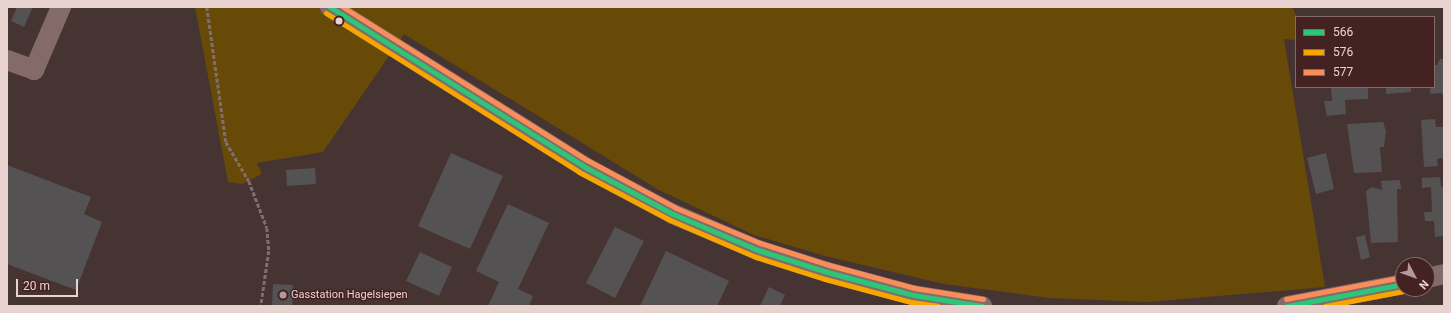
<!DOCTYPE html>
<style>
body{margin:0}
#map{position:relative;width:1451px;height:313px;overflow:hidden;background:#463433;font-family:Roboto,sans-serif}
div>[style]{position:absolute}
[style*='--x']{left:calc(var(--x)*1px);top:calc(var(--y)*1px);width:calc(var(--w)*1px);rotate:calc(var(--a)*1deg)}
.green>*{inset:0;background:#674a07}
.building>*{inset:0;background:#545253}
.path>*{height:2.5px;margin-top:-1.25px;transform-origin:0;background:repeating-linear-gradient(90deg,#816d6c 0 4px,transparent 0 6px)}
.minor>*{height:20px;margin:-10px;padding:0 10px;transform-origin:10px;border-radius:10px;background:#846b6a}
.bus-1>*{height:5px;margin:-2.5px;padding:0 2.5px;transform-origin:2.5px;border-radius:2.5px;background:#2dc577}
.bus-2>*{height:5px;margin:-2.5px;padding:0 2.5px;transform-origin:2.5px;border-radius:2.5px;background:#f7a600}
.bus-3>*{height:5px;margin:-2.5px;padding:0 2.5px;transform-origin:2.5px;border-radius:2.5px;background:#fa8e5a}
.dots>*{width:11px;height:11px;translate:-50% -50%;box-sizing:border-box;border:2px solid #432221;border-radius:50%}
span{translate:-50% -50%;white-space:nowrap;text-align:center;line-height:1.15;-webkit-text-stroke:3px #432221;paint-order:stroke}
.poi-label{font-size:11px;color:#e9d3d1}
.left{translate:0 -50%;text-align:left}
.frame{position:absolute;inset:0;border:8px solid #e9d3d1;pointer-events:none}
.legend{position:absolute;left:1295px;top:16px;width:140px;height:72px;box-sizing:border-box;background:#432221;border:1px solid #856967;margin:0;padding:5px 7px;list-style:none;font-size:12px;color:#e9d3d1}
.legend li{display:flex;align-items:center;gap:8px;height:20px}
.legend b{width:20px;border:1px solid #856967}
.north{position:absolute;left:1395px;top:257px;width:40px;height:40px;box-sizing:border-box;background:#432221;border:1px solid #856967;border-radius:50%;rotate:131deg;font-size:11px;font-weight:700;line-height:16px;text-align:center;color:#e9d3d1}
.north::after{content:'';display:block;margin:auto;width:14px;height:18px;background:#b09b9a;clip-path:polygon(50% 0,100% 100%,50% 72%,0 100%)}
.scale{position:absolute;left:16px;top:279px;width:62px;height:18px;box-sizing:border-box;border:2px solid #e9d3d1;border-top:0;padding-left:5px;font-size:12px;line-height:14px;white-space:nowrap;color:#e9d3d1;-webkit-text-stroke:3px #432221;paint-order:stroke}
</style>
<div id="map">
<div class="green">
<div style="clip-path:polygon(195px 7px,1292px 7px,1297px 17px,1296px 40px,1284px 39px,1325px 287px,1147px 302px,1049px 298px,944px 284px,825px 256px,754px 235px,659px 190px,404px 34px,323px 152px,257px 163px,262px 174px,242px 184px,228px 182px)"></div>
</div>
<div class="building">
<div style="clip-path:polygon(17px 7px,33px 7px,24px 27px,11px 21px)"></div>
<div style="clip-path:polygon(1440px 59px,1444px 59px,1444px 98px,1442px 93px,1430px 94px,1430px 87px,1434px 87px,1434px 65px,1437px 65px)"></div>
<div style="clip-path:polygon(1331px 87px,1368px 87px,1368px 99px,1345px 100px,1346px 114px,1327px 116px,1324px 101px,1332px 101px)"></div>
<div style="clip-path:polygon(1386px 87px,1411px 87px,1411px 92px,1386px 94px)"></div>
<div style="clip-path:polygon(1435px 119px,1436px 127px,1444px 127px,1444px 158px,1437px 159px,1438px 166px,1424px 167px,1421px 120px)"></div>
<div style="clip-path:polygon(1383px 122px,1386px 131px,1384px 147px,1380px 147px,1382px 172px,1354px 173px,1347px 124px)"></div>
<div style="clip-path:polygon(451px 153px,503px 176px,470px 249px,418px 226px)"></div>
<div style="clip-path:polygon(1326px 153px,1334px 189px,1316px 194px,1307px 158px)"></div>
<div style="clip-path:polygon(7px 165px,91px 197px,84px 214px,102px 222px,76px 290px,7px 264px)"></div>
<div style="clip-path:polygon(315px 168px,316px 184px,287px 186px,286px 170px)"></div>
<div style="clip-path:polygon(1440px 177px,1441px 187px,1444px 186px,1444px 236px,1435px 237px,1434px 221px,1425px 221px,1424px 212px,1432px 212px,1431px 187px,1422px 188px,1422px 178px)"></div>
<div style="clip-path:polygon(1400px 180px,1401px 189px,1397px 189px,1398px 242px,1371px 243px,1366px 191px,1372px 187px,1382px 190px,1381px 181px)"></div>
<div style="clip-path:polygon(508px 204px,549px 223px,518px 289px,533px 296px,529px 306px,488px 306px,499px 282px,476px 271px)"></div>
<div style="clip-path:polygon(615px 227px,644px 241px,615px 298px,586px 283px)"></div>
<div style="clip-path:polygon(1365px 235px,1370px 257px,1361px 260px,1356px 237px)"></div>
<div style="clip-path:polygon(666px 251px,729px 281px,717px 306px,640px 306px)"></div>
<div style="clip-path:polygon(420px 252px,452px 267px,439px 296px,406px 281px)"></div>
<div style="clip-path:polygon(273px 284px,293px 285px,292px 306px,272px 306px)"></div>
<div style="clip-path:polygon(769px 287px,785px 295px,780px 306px,760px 306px)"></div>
</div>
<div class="path">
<div style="--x:207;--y:7;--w:136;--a:82"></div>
<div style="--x:226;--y:142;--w:45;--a:59.5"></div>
<div style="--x:249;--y:181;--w:50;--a:69"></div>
<div style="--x:267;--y:228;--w:23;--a:85"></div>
<div style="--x:269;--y:251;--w:56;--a:98.3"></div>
</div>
<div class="minor">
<div style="--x:330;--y:7;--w:299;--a:32.1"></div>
<div style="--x:583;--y:166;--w:102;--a:28.1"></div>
<div style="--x:673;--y:214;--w:92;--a:23"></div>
<div style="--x:758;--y:250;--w:72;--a:17.7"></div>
<div style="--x:827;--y:272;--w:89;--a:15"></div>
<div style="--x:913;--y:295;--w:70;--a:9.1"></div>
<div style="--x:7;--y:60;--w:29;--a:20"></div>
<div style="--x:34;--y:70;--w:69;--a:-66.8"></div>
<div style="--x:1427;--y:278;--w:17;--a:-13"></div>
<div style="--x:1287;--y:306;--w:118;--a:-10.7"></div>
</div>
<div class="bus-1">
<div style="--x:330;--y:7;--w:299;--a:32.1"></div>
<div style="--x:583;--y:166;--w:102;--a:28.1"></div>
<div style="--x:673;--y:214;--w:92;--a:23"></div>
<div style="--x:758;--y:250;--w:72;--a:17.7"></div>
<div style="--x:827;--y:272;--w:89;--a:15"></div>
<div style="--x:913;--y:295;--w:70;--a:9.1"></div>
<div style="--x:1287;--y:306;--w:118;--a:-10.7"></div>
</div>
<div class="bus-2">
<div style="--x:326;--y:13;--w:299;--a:32.1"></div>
<div style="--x:579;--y:172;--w:103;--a:27.8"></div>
<div style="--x:670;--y:220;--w:94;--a:23.3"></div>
<div style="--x:756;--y:257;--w:72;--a:17.7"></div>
<div style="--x:825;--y:279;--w:89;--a:15"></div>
<div style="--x:911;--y:302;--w:27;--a:8"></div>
<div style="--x:1325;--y:306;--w:80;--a:-10.8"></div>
</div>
<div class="bus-3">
<div style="--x:343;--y:7;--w:288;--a:32.1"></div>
<div style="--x:587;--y:160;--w:101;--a:28.3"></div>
<div style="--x:676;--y:208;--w:91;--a:22.6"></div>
<div style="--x:760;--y:243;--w:72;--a:17.7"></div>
<div style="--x:829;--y:265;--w:88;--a:15.1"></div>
<div style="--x:914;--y:288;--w:70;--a:9.1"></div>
<div style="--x:1286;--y:299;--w:118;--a:-10.7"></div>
</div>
<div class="dots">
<div style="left:339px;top:21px;background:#e9d3d1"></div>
<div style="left:283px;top:295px;background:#b09b9a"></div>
</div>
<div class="poi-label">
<span class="left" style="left:291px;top:295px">Gasstation Hagelsiepen</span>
</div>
<div class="frame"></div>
<ul class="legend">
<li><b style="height:5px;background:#2dc577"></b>566</li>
<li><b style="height:5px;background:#f7a600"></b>576</li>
<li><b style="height:5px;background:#fa8e5a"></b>577</li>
</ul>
<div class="north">N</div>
<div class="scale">20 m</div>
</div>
